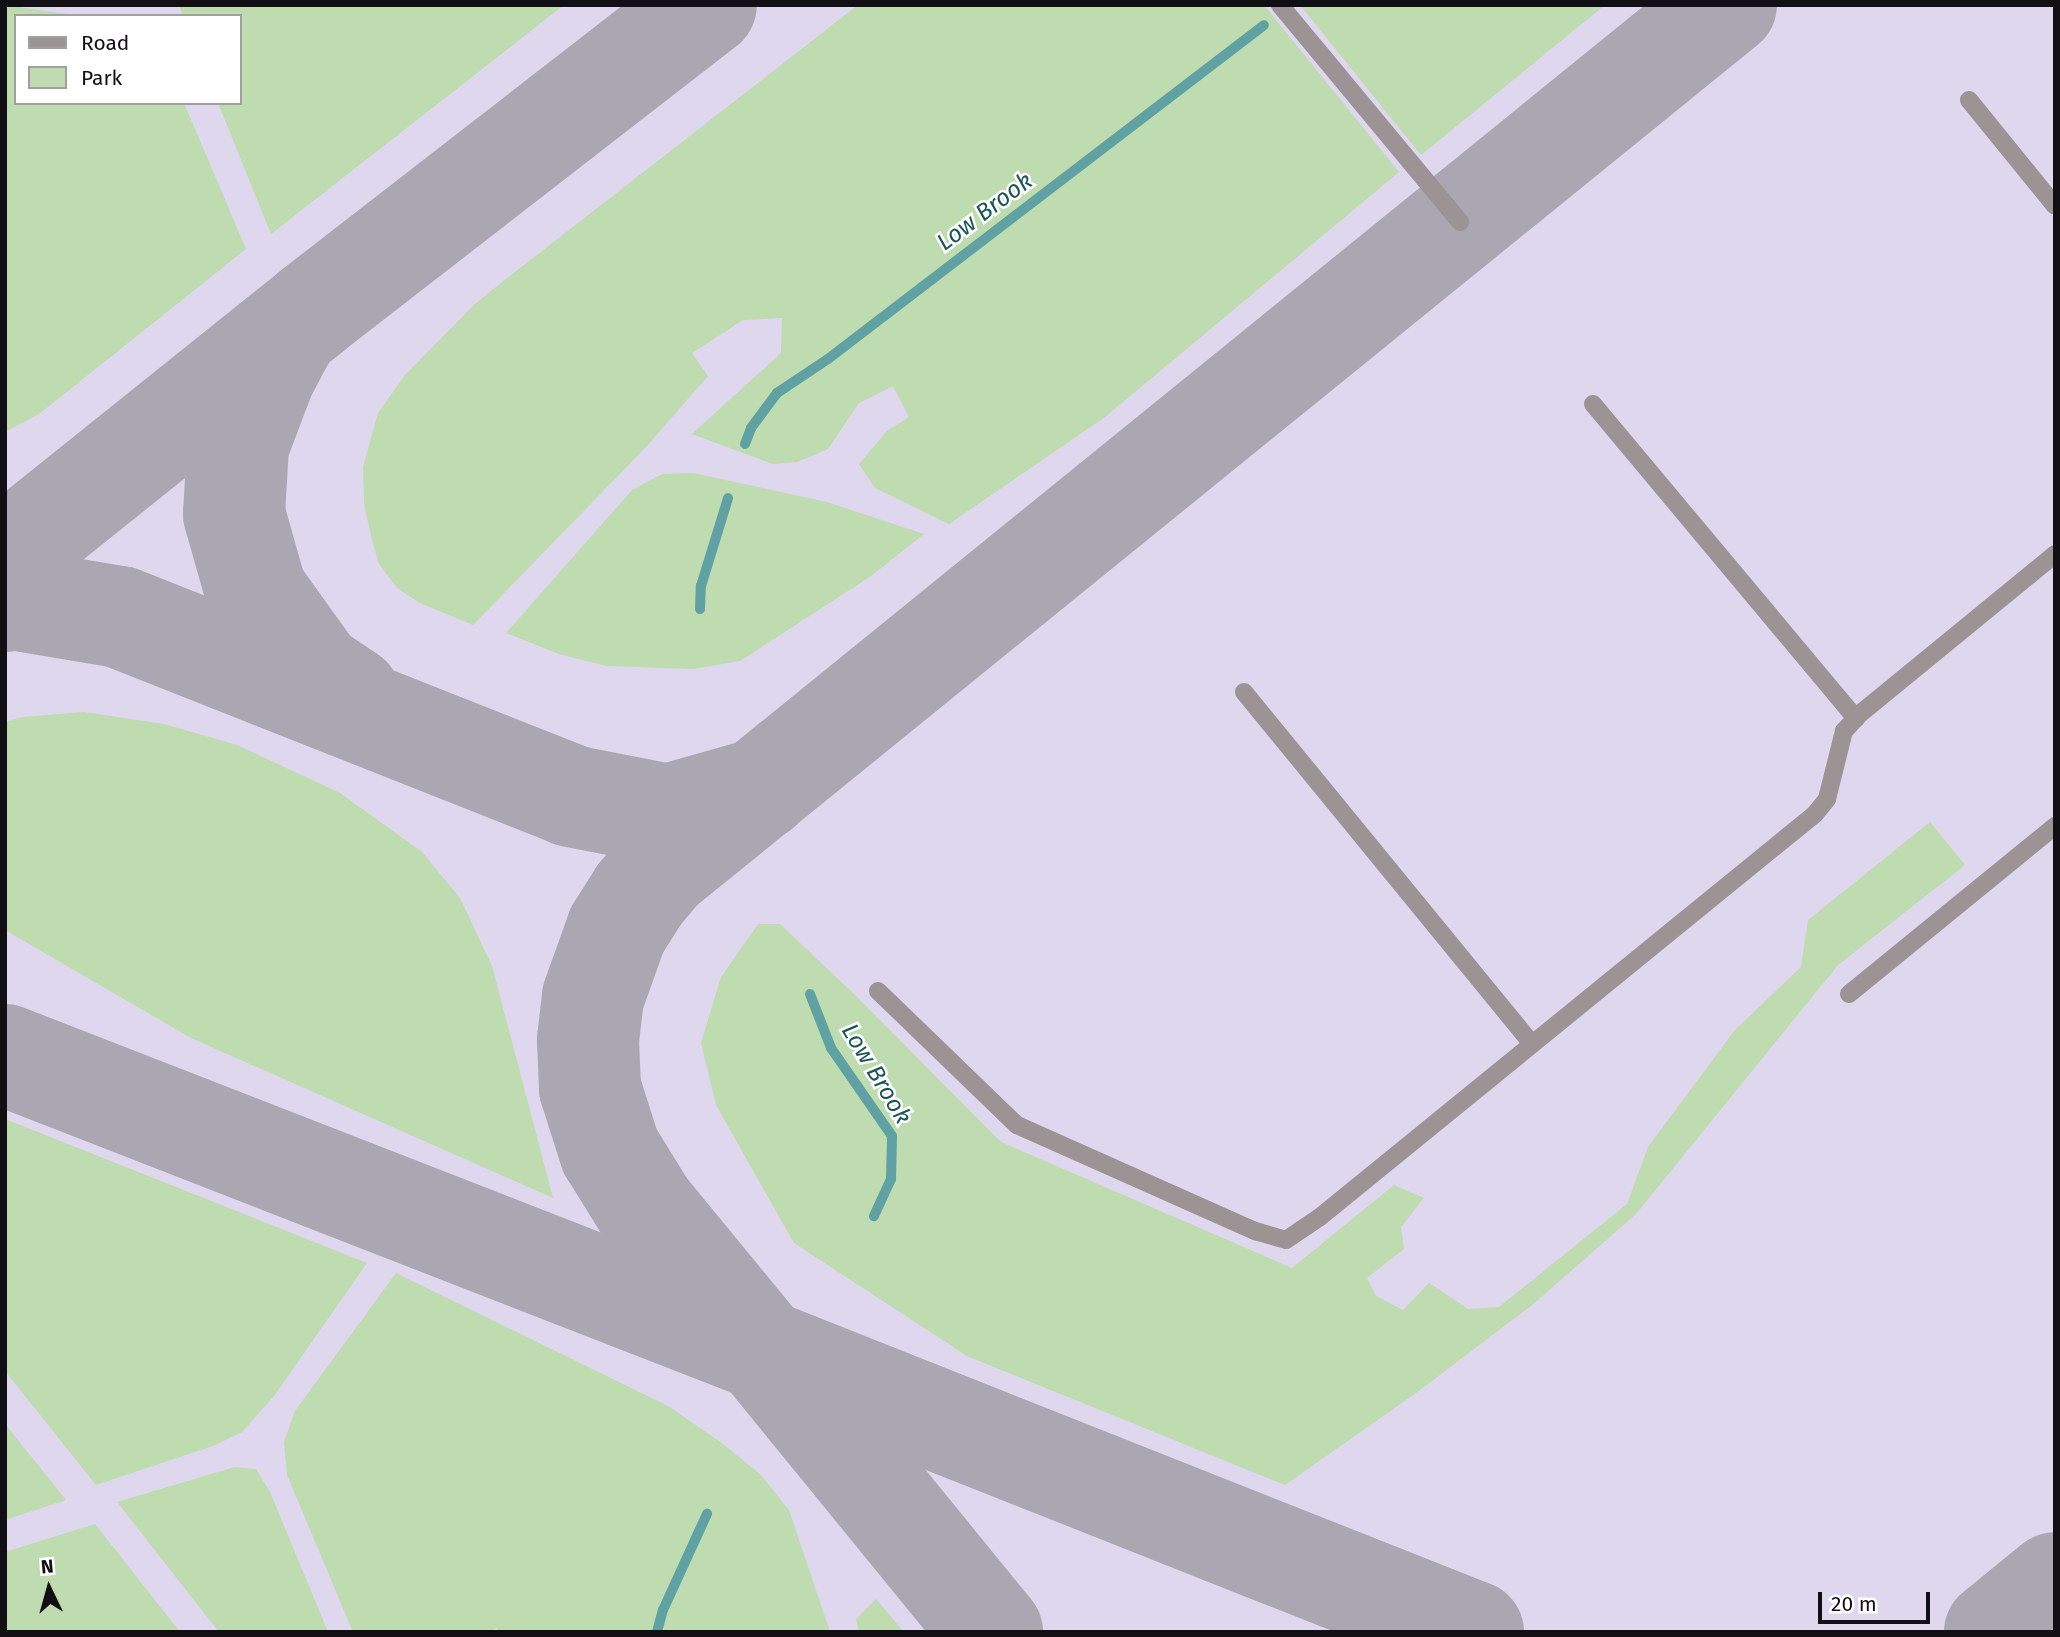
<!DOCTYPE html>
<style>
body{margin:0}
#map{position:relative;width:2060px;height:1637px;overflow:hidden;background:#eae6f4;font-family:"Fira Sans",sans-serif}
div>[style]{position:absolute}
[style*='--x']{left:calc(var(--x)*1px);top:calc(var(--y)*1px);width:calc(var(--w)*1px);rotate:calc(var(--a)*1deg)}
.built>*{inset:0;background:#ded7ed}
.green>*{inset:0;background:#bfdbb0}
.stream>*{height:10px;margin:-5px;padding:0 5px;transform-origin:5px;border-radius:5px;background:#60a2a3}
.taxiway>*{height:102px;margin:-51px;padding:0 51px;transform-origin:51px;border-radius:51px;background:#aaa7b2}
.minor>*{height:18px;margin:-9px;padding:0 9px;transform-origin:9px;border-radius:9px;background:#9b9394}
span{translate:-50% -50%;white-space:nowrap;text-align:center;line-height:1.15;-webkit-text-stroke:5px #fff;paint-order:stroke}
.water-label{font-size:24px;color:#1c5556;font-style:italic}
.frame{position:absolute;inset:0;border:7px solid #110f14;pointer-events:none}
.legend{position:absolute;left:14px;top:14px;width:228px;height:91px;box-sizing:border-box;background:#fff;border:2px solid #a09fa1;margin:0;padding:9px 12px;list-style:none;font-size:21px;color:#110f14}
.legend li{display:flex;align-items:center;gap:14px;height:35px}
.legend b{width:35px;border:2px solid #a09fa1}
.north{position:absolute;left:14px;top:1553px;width:70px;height:70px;-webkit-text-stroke:5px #fff;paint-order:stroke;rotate:355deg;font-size:19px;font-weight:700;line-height:28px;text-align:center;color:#110f14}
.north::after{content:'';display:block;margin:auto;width:24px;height:32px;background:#110f14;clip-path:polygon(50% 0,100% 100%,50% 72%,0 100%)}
.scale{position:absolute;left:1818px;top:1592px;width:112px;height:32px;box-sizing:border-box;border:4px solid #110f14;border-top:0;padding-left:9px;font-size:21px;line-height:24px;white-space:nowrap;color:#110f14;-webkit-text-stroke:5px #fff;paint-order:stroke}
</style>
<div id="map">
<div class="built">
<div style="clip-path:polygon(evenodd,5px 5px,2055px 5px,2055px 1632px,5px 1632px,5px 5px,16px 16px,240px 16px,240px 103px,16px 103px,16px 16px)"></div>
</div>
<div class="green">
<div style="clip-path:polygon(5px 5px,81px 16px,16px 16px,16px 103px,184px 103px,246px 249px,39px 414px,5px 432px)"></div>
<div style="clip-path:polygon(179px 5px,564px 5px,271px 234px,218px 103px,240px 103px,240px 16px,183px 16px)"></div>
<div style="clip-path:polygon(858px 5px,1264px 5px,1399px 172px,1105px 417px,949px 524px,875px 488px,859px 464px,887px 431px,909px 417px,893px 386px,859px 403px,828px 449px,797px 462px,773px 464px,692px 434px,781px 353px,782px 318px,743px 320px,692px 353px,708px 376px,646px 447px,473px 625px,420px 603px,397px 588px,379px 564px,372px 540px,364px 504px,363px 467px,378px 413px,405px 375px,475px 304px,506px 279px)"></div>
<div style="clip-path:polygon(1300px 5px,1605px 5px,1421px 155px)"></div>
<div style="clip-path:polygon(693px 473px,827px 502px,924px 534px,871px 576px,740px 661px,693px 669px,607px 666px,559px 654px,506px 633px,632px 490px,662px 474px)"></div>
<div style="clip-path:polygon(84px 712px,164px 724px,237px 745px,340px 793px,422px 852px,460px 898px,492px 966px,553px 1198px,191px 1038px,5px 930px,5px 722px,23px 717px)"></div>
<div style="clip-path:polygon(1930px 822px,1965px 865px,1838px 965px,1636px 1214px,1531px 1306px,1416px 1393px,1285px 1485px,967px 1356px,794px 1243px,716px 1105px,701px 1043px,721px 977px,758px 924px,780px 924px,856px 996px,1001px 1142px,1292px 1268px,1394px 1185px,1424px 1198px,1401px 1227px,1404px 1249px,1367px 1278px,1376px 1296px,1403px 1310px,1429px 1283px,1468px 1309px,1499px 1307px,1627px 1204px,1648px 1147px,1734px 1031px,1801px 967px,1808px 920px)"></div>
<div style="clip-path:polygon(5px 1119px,367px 1263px,274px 1396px,242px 1432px,213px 1446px,96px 1485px,5px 1371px)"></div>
<div style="clip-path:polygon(396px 1273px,668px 1406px,719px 1441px,760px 1474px,789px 1510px,830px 1632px,499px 1632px,497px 1628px,487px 1632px,353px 1632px,287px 1475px,284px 1442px,295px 1411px)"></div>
<div style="clip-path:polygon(5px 1424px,66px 1500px,5px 1520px)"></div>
<div style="clip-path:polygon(235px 1467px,256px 1469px,270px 1492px,328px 1632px,219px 1632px,117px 1502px)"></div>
<div style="clip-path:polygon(95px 1524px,180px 1632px,5px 1632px,5px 1552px)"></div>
<div style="clip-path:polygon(876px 1599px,904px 1632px,859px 1632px,856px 1619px)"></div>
</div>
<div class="stream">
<div style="--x:745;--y:444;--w:17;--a:-69"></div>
<div style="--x:751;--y:428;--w:44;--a:-53.4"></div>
<div style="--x:777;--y:393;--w:61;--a:-33.7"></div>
<div style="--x:828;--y:359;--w:549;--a:-37.45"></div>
<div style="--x:700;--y:609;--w:23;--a:-88"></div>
<div style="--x:701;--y:586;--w:92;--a:-72.9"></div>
<div style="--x:810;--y:994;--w:58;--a:68.7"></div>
<div style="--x:831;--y:1048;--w:107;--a:55.3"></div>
<div style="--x:892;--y:1136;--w:43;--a:91.3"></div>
<div style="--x:891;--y:1179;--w:41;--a:114.7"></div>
<div style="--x:657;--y:1632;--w:23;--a:-75"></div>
<div style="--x:663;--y:1610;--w:106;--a:-65.4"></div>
</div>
<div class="taxiway">
<div style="--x:288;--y:331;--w:49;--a:118.1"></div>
<div style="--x:265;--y:374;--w:76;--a:110.8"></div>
<div style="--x:238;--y:445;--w:69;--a:93.3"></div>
<div style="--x:234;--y:514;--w:81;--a:74.2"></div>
<div style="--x:256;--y:592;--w:100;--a:54.4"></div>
<div style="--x:314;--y:673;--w:43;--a:33.7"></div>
<div style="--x:5;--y:557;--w:395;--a:-38.7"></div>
<div style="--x:313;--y:310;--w:497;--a:-37.8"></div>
<div style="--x:5;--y:601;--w:7;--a:-16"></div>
<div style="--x:12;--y:599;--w:109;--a:9.5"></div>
<div style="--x:120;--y:617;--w:485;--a:21.6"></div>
<div style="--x:571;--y:796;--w:99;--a:11.1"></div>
<div style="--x:668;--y:815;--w:96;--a:-15.8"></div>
<div style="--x:5;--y:1055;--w:812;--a:21.29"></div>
<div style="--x:762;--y:1350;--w:364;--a:50.8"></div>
<div style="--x:1473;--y:1632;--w:765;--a:-158.37"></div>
<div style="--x:762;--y:1350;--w:183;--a:-129.4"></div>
<div style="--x:646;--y:1209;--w:68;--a:-121.8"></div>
<div style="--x:610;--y:1151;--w:66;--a:-107.6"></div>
<div style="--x:590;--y:1088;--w:48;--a:-92.4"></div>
<div style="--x:588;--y:1040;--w:43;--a:-83.4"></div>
<div style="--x:593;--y:997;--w:71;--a:-70.3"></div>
<div style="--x:617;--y:930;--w:41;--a:-57.8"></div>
<div style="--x:639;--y:895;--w:35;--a:-50"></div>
<div style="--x:662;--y:868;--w:1370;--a:-39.05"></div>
<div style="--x:1995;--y:1632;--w:77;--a:-39.2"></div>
</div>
<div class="minor">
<div style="--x:1280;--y:5;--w:282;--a:50.3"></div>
<div style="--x:1969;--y:100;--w:136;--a:50.9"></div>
<div style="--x:1593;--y:404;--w:410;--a:50.1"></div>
<div style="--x:1244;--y:692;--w:455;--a:50.7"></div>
<div style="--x:878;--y:991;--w:193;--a:44"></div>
<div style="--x:1017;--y:1125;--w:261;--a:24"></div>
<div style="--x:1255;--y:1231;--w:32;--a:16"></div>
<div style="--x:1286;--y:1240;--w:41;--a:-34.1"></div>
<div style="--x:1320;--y:1217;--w:638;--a:-39.15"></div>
<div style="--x:1815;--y:814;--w:19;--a:-51"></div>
<div style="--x:1827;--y:799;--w:70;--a:-76"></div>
<div style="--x:1844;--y:731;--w:25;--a:-47"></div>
<div style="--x:1861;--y:713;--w:251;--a:-39.3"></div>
<div style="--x:1849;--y:994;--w:266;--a:-39.2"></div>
</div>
<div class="water-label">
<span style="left:985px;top:212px;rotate:-37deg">Low Brook</span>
<span style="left:876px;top:1074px;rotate:59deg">Low Brook</span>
</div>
<div class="frame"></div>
<ul class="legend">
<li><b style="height:9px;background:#9b9394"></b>Road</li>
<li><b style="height:19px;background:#bfdbb0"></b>Park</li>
</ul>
<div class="north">N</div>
<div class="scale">20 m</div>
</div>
